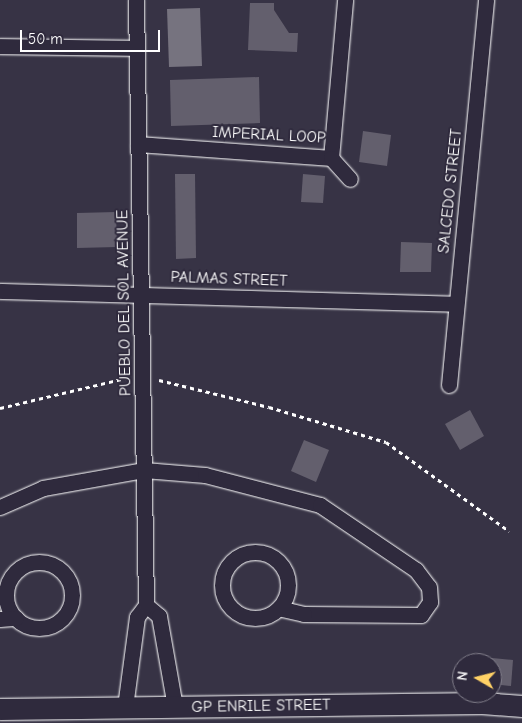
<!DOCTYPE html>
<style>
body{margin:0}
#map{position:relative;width:522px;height:723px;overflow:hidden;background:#373345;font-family:"Comic Neue",sans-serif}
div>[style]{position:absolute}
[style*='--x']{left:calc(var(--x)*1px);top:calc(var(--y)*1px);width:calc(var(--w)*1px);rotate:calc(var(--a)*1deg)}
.water>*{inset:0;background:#76737f}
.building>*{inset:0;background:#635f6d}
.path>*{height:3px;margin-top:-1.5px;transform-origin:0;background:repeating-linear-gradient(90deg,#fff 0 4px,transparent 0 8px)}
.roads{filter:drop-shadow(0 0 1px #fff) drop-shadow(0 0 1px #fff)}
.street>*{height:15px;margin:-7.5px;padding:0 7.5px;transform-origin:7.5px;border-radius:7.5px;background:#2f2a3d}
.street>.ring{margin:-7.5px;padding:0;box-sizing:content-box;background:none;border:15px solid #2f2a3d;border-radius:50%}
.secondary>*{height:21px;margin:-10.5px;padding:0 10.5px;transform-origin:10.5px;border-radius:10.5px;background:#2f2a3d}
span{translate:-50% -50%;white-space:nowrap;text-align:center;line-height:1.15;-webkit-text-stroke:4px #2f2a3d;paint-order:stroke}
.street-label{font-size:16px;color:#fff}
.north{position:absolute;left:452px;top:653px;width:50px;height:50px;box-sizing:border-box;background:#2f2a3d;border:1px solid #827f8b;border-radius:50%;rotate:278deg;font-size:14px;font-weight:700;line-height:20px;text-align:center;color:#fff}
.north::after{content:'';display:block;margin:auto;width:18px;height:22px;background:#ffd166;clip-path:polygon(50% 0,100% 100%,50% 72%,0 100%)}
.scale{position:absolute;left:20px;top:30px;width:140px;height:22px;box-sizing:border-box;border:2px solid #fff;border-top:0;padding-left:6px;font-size:15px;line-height:18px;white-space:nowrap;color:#fff;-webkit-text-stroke:4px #2f2a3d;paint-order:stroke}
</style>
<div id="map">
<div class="water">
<div style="clip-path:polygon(200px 8px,202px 66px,169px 67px,167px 9px)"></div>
</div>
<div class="building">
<div style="clip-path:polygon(250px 3px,274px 3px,274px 10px,289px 33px,298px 33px,297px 52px,248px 50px)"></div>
<div style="clip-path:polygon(259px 77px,260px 123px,171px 126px,170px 80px)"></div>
<div style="clip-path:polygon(363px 131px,391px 135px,387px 166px,359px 162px)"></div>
<div style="clip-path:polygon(175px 174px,195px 174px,196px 258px,176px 259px)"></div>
<div style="clip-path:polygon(303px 174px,325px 176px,323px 203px,301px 202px)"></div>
<div style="clip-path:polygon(116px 212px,117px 247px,77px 248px,77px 213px)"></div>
<div style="clip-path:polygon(401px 242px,432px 243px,431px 272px,400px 272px)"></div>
<div style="clip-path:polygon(470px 410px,484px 436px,460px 450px,445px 424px)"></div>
<div style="clip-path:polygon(304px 440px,329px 450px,316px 482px,291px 471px)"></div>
<div style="clip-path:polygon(492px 658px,513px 660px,511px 686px,492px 684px)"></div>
</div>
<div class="path">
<div style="--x:159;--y:380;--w:113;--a:13.8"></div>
<div style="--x:269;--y:407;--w:122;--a:16.7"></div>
<div style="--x:386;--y:442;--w:152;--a:35.9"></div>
<div style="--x:0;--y:408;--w:130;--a:-13.4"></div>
</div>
<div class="roads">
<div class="street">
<div style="--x:0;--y:46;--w:137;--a:0.8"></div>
<div style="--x:138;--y:144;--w:194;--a:4.1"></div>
<div style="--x:331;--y:158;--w:159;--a:-84.9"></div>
<div style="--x:331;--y:158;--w:28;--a:48"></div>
<div style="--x:0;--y:291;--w:456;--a:1.6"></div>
<div style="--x:449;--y:385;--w:387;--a:-84.5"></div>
<div style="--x:0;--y:507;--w:47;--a:-23.8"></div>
<div style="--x:43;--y:488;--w:103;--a:-10.1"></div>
<div style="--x:144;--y:470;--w:61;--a:4.7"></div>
<div style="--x:205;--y:475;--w:119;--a:14.6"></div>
<div style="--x:320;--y:505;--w:116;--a:34.1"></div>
<div style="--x:416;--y:570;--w:21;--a:53"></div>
<div style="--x:429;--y:587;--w:15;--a:86"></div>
<div style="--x:430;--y:602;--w:16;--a:125"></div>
<div style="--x:421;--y:615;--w:117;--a:-179.5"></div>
<div style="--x:304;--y:614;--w:26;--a:-167"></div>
<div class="ring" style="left:222px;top:552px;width:51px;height:51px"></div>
<div class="ring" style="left:6px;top:562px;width:51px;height:51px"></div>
<div style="--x:146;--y:605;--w:17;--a:40"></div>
<div style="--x:159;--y:616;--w:92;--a:80"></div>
<div style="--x:0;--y:619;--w:16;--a:-4"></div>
<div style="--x:125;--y:707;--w:91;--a:-82.4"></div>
<div style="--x:137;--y:617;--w:15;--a:-53"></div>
<div style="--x:146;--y:605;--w:605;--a:-90.95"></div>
</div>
<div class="secondary">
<div style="--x:0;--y:709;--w:482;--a:-0.7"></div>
<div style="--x:482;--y:703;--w:40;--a:4.3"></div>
</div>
</div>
<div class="street-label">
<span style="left:269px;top:135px;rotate:3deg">IMPERIAL LOOP</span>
<span style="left:450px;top:191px;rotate:-84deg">SALCEDO STREET</span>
<span style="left:229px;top:279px;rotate:2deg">PALMAS STREET</span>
<span style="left:124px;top:303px;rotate:-91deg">PUEBLO DEL SOL AVENUE</span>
<span style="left:261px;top:706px;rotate:-1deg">GP ENRILE STREET</span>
</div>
<div class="north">N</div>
<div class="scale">50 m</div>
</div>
